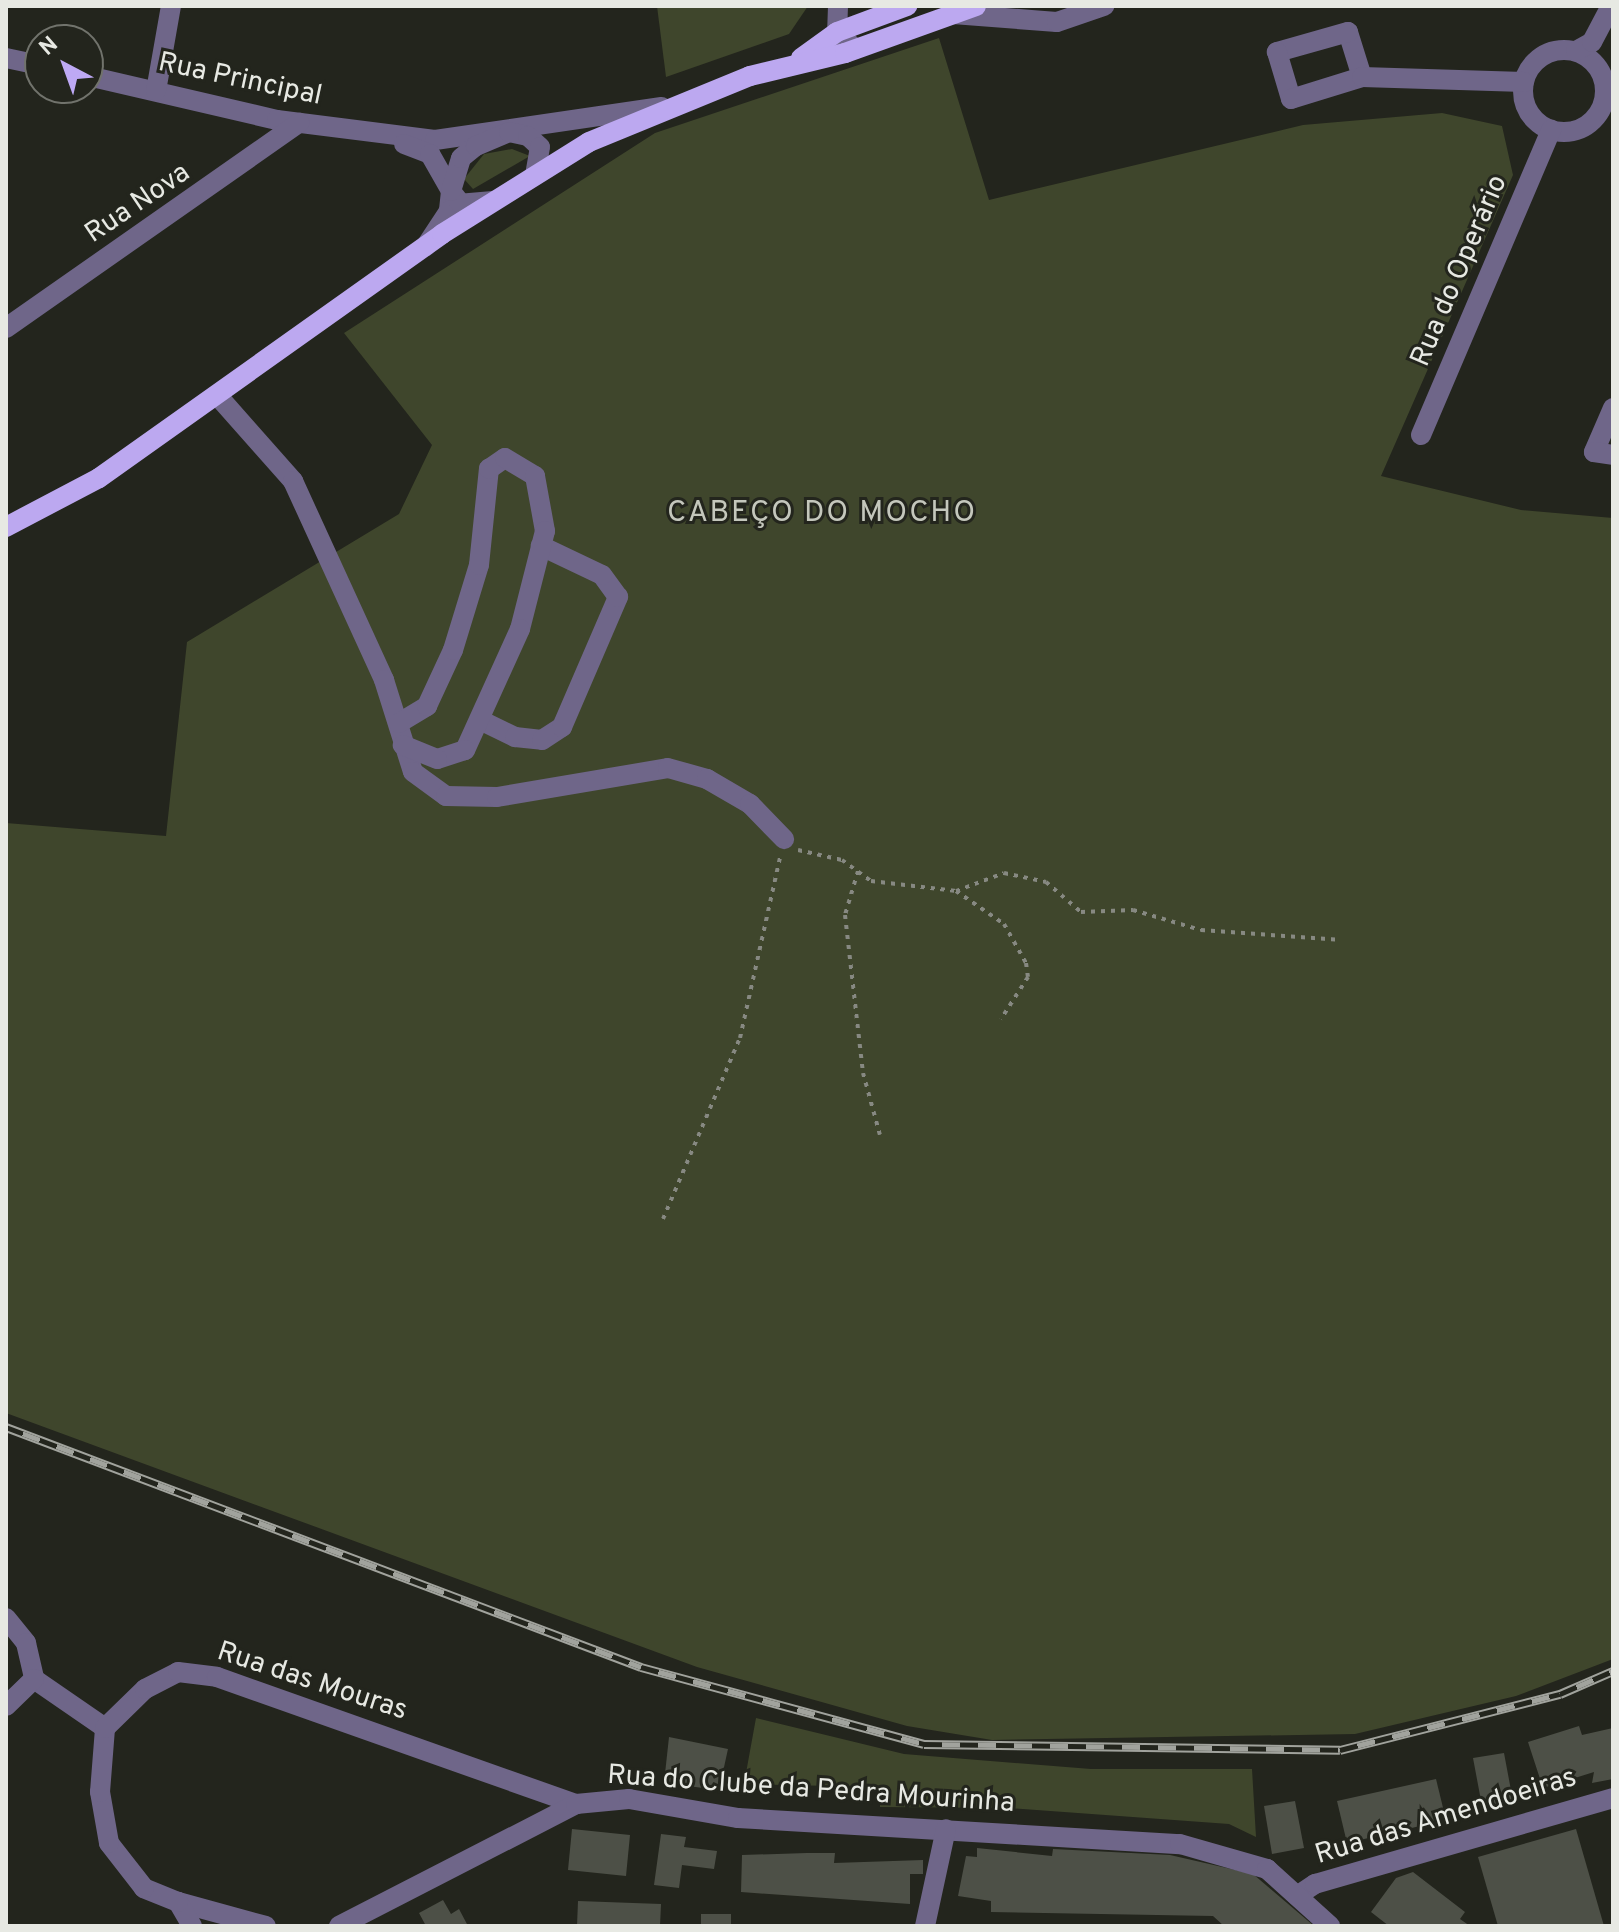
<!DOCTYPE html>
<meta charset="utf-8">
<style>
body{margin:0}
#map{position:relative;width:1619px;height:1932px;overflow:hidden;background:#23251d;font-family:Overpass,sans-serif}
div>[style]{position:absolute}
[style*='--x']{left:calc(var(--x)*1px);top:calc(var(--y)*1px);width:calc(var(--w)*1px);rotate:calc(var(--a)*1deg)}
.green>*{inset:0;background:#3f462c}
.building>*{inset:0;background:#4d5047}
.path>*{height:4px;margin-top:-2px;transform-origin:0;background:repeating-linear-gradient(90deg,#878982 0 4px,transparent 0 10px)}
.minor>*{height:20px;margin:-10px;padding:0 10px;transform-origin:10px;border-radius:10px;background:#6f6689}
.minor>.ring{margin:-10px;padding:0;box-sizing:content-box;background:none;border:20px solid #6f6689;border-radius:50%}
.major>*{height:20px;margin:-10px;padding:0 10px;transform-origin:10px;border-radius:10px;background:#bca8f0}
.rail>*{height:9px;margin-top:-4.5px;transform-origin:0;background:repeating-linear-gradient(90deg,#23251d 0 18px,#a1a39d 0 36px);box-sizing:border-box;border-block:2px solid #a1a39d}
span{translate:-50% -50%;white-space:nowrap;text-align:center;line-height:1.15;-webkit-text-stroke:6px #23251d;paint-order:stroke}
.street-label{font-size:28px;color:#e7e9e3}
.neighbourhood-label{font-size:30px;color:#c4c7bc;letter-spacing:2px}
.frame{position:absolute;inset:0;border:8px solid #e7e9e3;pointer-events:none}
.north{position:absolute;left:24px;top:24px;width:80px;height:80px;box-sizing:border-box;background:#23251d;border:2px solid #71736c;border-radius:50%;rotate:319deg;font-size:22px;font-weight:700;line-height:32px;text-align:center;color:#e7e9e3}
.north::after{content:'';display:block;margin:auto;width:28px;height:36px;background:#bea9f5;clip-path:polygon(50% 0,100% 100%,50% 72%,0 100%)}
</style>
<div id="map">
<div class="green">
<div style="clip-path:polygon(657px 6px,808px 6px,789px 34px,666px 77px)"></div>
<div style="clip-path:polygon(939px 38px,989px 200px,1303px 125px,1442px 113px,1502px 126px,1513px 175px,1381px 476px,1521px 510px,1613px 518px,1613px 1659px,1516px 1696px,1355px 1734px,992px 1740px,907px 1726px,697px 1667px,6px 1413px,6px 823px,166px 836px,187px 642px,399px 514px,432px 445px,344px 333px,655px 133px)"></div>
<div style="clip-path:polygon(512px 149px,530px 156px,473px 189px,464px 179px,484px 154px)"></div>
<div style="clip-path:polygon(756px 1718px,904px 1754px,1091px 1769px,1252px 1769px,1256px 1837px,1229px 1824px,1009px 1808px,880px 1807px,880px 1787px,744px 1784px)"></div>
</div>
<div class="building">
<div style="clip-path:polygon(1579px 1726px,1582px 1735px,1613px 1728px,1613px 1779px,1592px 1783px,1594px 1772px,1543px 1788px,1528px 1742px)"></div>
<div style="clip-path:polygon(669px 1737px,728px 1749px,719px 1790px,664px 1783px)"></div>
<div style="clip-path:polygon(1504px 1753px,1513px 1801px,1482px 1806px,1473px 1758px)"></div>
<div style="clip-path:polygon(1436px 1779px,1446px 1820px,1347px 1843px,1337px 1801px)"></div>
<div style="clip-path:polygon(1295px 1801px,1304px 1848px,1272px 1854px,1264px 1806px)"></div>
<div style="clip-path:polygon(572px 1829px,630px 1835px,626px 1876px,568px 1870px)"></div>
<div style="clip-path:polygon(1576px 1829px,1604px 1926px,1498px 1926px,1478px 1857px)"></div>
<div style="clip-path:polygon(661px 1834px,686px 1837px,684px 1847px,717px 1851px,714px 1869px,682px 1865px,679px 1888px,654px 1885px)"></div>
<div style="clip-path:polygon(977px 1848px,1052px 1856px,1053px 1849px,1170px 1855px,1253px 1874px,1314px 1926px,1224px 1926px,1213px 1916px,991px 1912px,991px 1901px,958px 1896px,966px 1856px,977px 1857px)"></div>
<div style="clip-path:polygon(807px 1853px,835px 1853px,834px 1863px,923px 1860px,923px 1874px,910px 1874px,910px 1904px,741px 1892px,742px 1855px)"></div>
<div style="clip-path:polygon(1413px 1872px,1465px 1912px,1460px 1919px,1470px 1926px,1389px 1926px,1371px 1912px,1396px 1878px)"></div>
<div style="clip-path:polygon(443px 1900px,451px 1914px,459px 1909px,468px 1926px,426px 1926px,419px 1913px)"></div>
<div style="clip-path:polygon(578px 1901px,661px 1904px,660px 1926px,577px 1926px)"></div>
<div style="clip-path:polygon(701px 1914px,731px 1914px,731px 1926px,701px 1926px)"></div>
</div>
<div class="path">
<div style="--x:798;--y:850;--w:45;--a:12.8"></div>
<div style="--x:842;--y:860;--w:36;--a:36"></div>
<div style="--x:871;--y:881;--w:86;--a:6.7"></div>
<div style="--x:956;--y:891;--w:51;--a:-20.6"></div>
<div style="--x:1004;--y:873;--w:43;--a:12.1"></div>
<div style="--x:1046;--y:882;--w:46;--a:40.6"></div>
<div style="--x:1081;--y:912;--w:52;--a:-2.2"></div>
<div style="--x:1133;--y:910;--w:71;--a:16.4"></div>
<div style="--x:1201;--y:930;--w:138;--a:4.1"></div>
<div style="--x:858;--y:871;--w:46;--a:106.5"></div>
<div style="--x:845;--y:915;--w:159;--a:83.5"></div>
<div style="--x:863;--y:1073;--w:64;--a:74.7"></div>
<div style="--x:956;--y:891;--w:58;--a:34.5"></div>
<div style="--x:1004;--y:924;--w:45;--a:60.6"></div>
<div style="--x:1026;--y:963;--w:14;--a:82"></div>
<div style="--x:1028;--y:977;--w:50;--a:122.7"></div>
<div style="--x:663;--y:1219;--w:197;--a:-67"></div>
<div style="--x:740;--y:1038;--w:185;--a:-77.5"></div>
</div>
<div class="minor">
<div style="--x:838;--y:6;--w:26;--a:92"></div>
<div style="--x:837;--y:32;--w:25;--a:43"></div>
<div style="--x:953;--y:14;--w:104;--a:4.4"></div>
<div style="--x:1057;--y:22;--w:50;--a:-18.8"></div>
<div class="ring" style="left:1523px;top:50px;width:62px;height:62px"></div>
<div style="--x:1576;--y:51;--w:18;--a:-29"></div>
<div style="--x:1592;--y:42;--w:41;--a:-62.2"></div>
<div style="--x:6;--y:58;--w:35;--a:12"></div>
<div style="--x:88;--y:76;--w:194;--a:13.1"></div>
<div style="--x:277;--y:120;--w:159;--a:7.2"></div>
<div style="--x:435;--y:140;--w:229;--a:-8.3"></div>
<div style="--x:1362;--y:77;--w:47;--a:-107.3"></div>
<div style="--x:1348;--y:32;--w:74;--a:164.3"></div>
<div style="--x:1277;--y:52;--w:49;--a:73.4"></div>
<div style="--x:1291;--y:99;--w:74;--a:-17.2"></div>
<div style="--x:1362;--y:77;--w:162;--a:1.8"></div>
<div style="--x:156;--y:91;--w:86;--a:-80"></div>
<div style="--x:404;--y:144;--w:28;--a:21"></div>
<div style="--x:430;--y:154;--w:43;--a:60.4"></div>
<div style="--x:451;--y:191;--w:20;--a:96"></div>
<div style="--x:449;--y:211;--w:42;--a:123.3"></div>
<div style="--x:493;--y:201;--w:32;--a:175"></div>
<div style="--x:461;--y:204;--w:16;--a:-128"></div>
<div style="--x:451;--y:191;--w:34;--a:-73"></div>
<div style="--x:461;--y:158;--w:19;--a:-39"></div>
<div style="--x:476;--y:146;--w:36;--a:-23"></div>
<div style="--x:509;--y:132;--w:19;--a:12"></div>
<div style="--x:528;--y:136;--w:16;--a:43"></div>
<div style="--x:540;--y:147;--w:27;--a:100"></div>
<div style="--x:6;--y:328;--w:358;--a:-35"></div>
<div style="--x:217;--y:395;--w:115;--a:48.5"></div>
<div style="--x:293;--y:481;--w:219;--a:65.4"></div>
<div style="--x:384;--y:680;--w:96;--a:72.5"></div>
<div style="--x:413;--y:772;--w:41;--a:36"></div>
<div style="--x:446;--y:796;--w:51;--a:1.1"></div>
<div style="--x:497;--y:797;--w:173;--a:-9.6"></div>
<div style="--x:668;--y:768;--w:41;--a:15.8"></div>
<div style="--x:707;--y:779;--w:50;--a:30.2"></div>
<div style="--x:750;--y:804;--w:49;--a:45.8"></div>
<div style="--x:1613;--y:408;--w:48;--a:113.4"></div>
<div style="--x:1594;--y:452;--w:19;--a:9"></div>
<div style="--x:1421;--y:435;--w:332;--a:-66.9"></div>
<div style="--x:480;--y:720;--w:39;--a:26"></div>
<div style="--x:515;--y:737;--w:27;--a:6"></div>
<div style="--x:542;--y:740;--w:24;--a:-33"></div>
<div style="--x:562;--y:727;--w:142;--a:-66.7"></div>
<div style="--x:618;--y:597;--w:27;--a:-126"></div>
<div style="--x:602;--y:575;--w:68;--a:-154.6"></div>
<div style="--x:399;--y:723;--w:33;--a:-31"></div>
<div style="--x:427;--y:706;--w:62;--a:-65.1"></div>
<div style="--x:453;--y:650;--w:89;--a:-73"></div>
<div style="--x:479;--y:565;--w:97;--a:-84.1"></div>
<div style="--x:489;--y:469;--w:19;--a:-35"></div>
<div style="--x:505;--y:458;--w:35;--a:31"></div>
<div style="--x:535;--y:476;--w:56;--a:79.7"></div>
<div style="--x:545;--y:531;--w:101;--a:104.3"></div>
<div style="--x:520;--y:629;--w:133;--a:114.4"></div>
<div style="--x:465;--y:750;--w:29;--a:162"></div>
<div style="--x:437;--y:759;--w:37;--a:-158"></div>
<div style="--x:6;--y:1618;--w:32;--a:51"></div>
<div style="--x:26;--y:1643;--w:37;--a:77"></div>
<div style="--x:34;--y:1679;--w:86;--a:34.6"></div>
<div style="--x:6;--y:1706;--w:39;--a:-44"></div>
<div style="--x:1297;--y:1896;--w:22;--a:-34"></div>
<div style="--x:1315;--y:1884;--w:310;--a:-16.1"></div>
<div style="--x:178;--y:1902;--w:91;--a:15.3"></div>
<div style="--x:192;--y:1926;--w:28;--a:-120"></div>
<div style="--x:178;--y:1902;--w:37;--a:-158"></div>
<div style="--x:144;--y:1888;--w:57;--a:-127.9"></div>
<div style="--x:109;--y:1843;--w:52;--a:-100"></div>
<div style="--x:100;--y:1792;--w:64;--a:-85.5"></div>
<div style="--x:105;--y:1728;--w:56;--a:-44.3"></div>
<div style="--x:145;--y:1689;--w:37;--a:-27"></div>
<div style="--x:178;--y:1672;--w:39;--a:7"></div>
<div style="--x:217;--y:1677;--w:381;--a:19.5"></div>
<div style="--x:339;--y:1926;--w:267;--a:-27.2"></div>
<div style="--x:576;--y:1804;--w:53;--a:-5.4"></div>
<div style="--x:629;--y:1799;--w:111;--a:9.9"></div>
<div style="--x:738;--y:1818;--w:443;--a:3.4"></div>
<div style="--x:1180;--y:1844;--w:91;--a:16"></div>
<div style="--x:1267;--y:1869;--w:85;--a:42.1"></div>
<div style="--x:925;--y:1926;--w:99;--a:-77.8"></div>
</div>
<div class="major">
<div style="--x:801;--y:58;--w:44;--a:-35.8"></div>
<div style="--x:837;--y:32;--w:75;--a:-20.4"></div>
<div style="--x:6;--y:527;--w:105;--a:-27.8"></div>
<div style="--x:99;--y:478;--w:421;--a:-35.4"></div>
<div style="--x:442;--y:234;--w:173;--a:-32"></div>
<div style="--x:589;--y:142;--w:174;--a:-22.3"></div>
<div style="--x:750;--y:76;--w:98;--a:-13.6"></div>
<div style="--x:845;--y:53;--w:139;--a:-19.7"></div>
</div>
<div class="rail">
<div style="--x:6;--y:1427;--w:679;--a:20.7"></div>
<div style="--x:641;--y:1667;--w:293;--a:15.2"></div>
<div style="--x:924;--y:1744;--w:416;--a:0.8"></div>
<div style="--x:1340;--y:1750;--w:227;--a:-14.3"></div>
<div style="--x:1560;--y:1694;--w:58;--a:-23.5"></div>
</div>
<div class="street-label">
<span style="left:240px;top:80px;rotate:12deg">Rua Principal</span>
<span style="left:138px;top:204px;rotate:-34deg">Rua Nova</span>
<span style="left:1460px;top:271px;rotate:-67deg">Rua do Operário</span>
<span style="left:312px;top:1682px;rotate:18deg">Rua das Mouras</span>
<span style="left:811px;top:1790px;rotate:4deg">Rua do Clube da Pedra Mourinha</span>
<span style="left:1446px;top:1817px;rotate:-17deg">Rua das Amendoeiras</span>
</div>
<div class="neighbourhood-label">
<span style="left:822px;top:514px">CABEÇO DO MOCHO</span>
</div>
<div class="frame"></div>
<div class="north">N</div>
</div>
